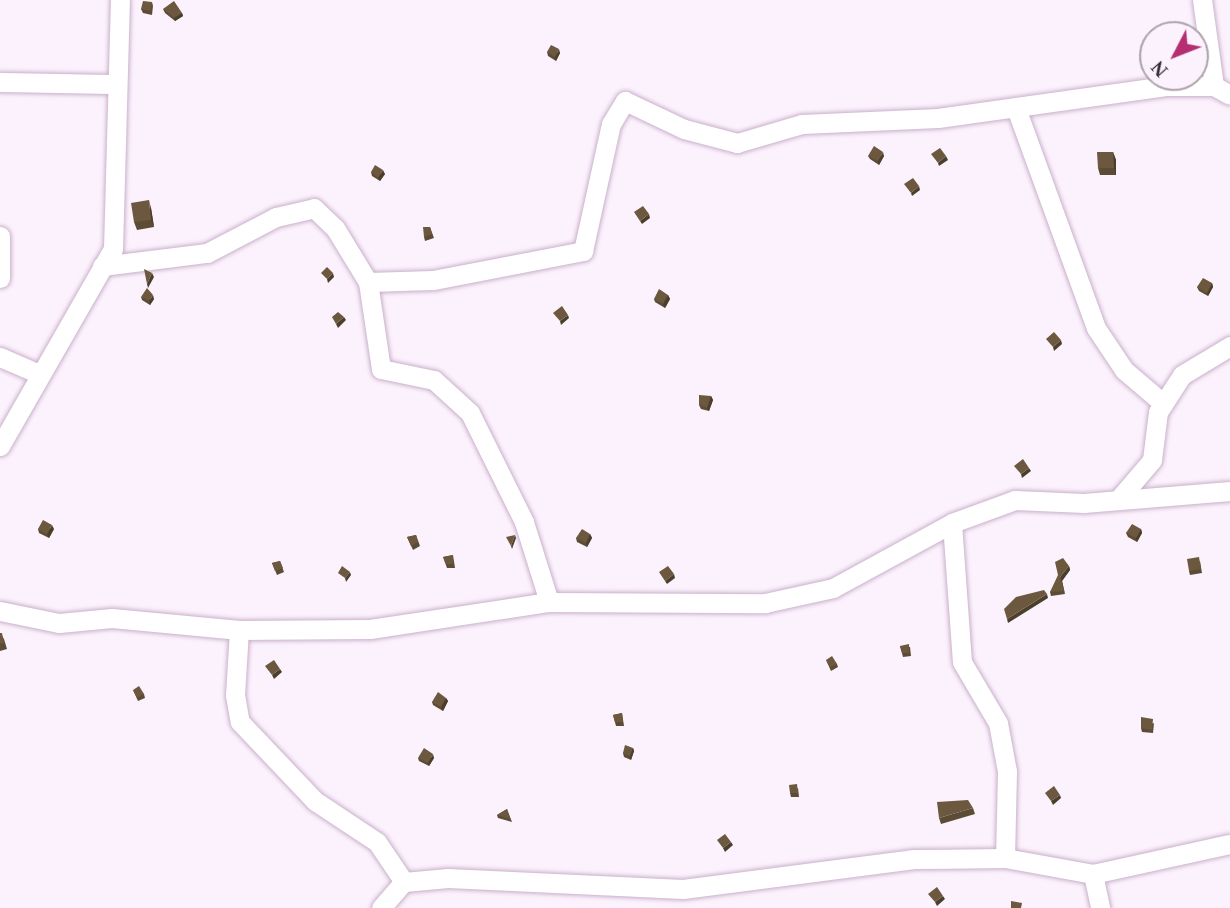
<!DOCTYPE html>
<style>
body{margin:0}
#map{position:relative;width:1230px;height:908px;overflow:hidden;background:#fcf2fd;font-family:"Times New Roman",serif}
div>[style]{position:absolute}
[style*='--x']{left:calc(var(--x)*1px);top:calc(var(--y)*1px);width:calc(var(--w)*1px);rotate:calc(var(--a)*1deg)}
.roads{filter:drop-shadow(0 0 2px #c9b0cb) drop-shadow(0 0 2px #c9b0cb)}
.minor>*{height:19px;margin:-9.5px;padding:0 9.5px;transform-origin:9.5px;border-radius:9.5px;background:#fff}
.wall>*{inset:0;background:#5c4c35}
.shaded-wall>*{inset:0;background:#4b3e2b}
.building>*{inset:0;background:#6b583e}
span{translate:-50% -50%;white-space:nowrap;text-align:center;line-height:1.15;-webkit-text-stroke:7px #fcf2fd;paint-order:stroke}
.north{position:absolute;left:1139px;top:21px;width:70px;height:70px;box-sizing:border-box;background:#fcf2fd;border:2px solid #aca3ad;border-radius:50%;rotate:228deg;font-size:19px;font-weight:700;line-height:28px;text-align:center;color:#352c36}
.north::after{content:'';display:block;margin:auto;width:24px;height:32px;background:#b42e70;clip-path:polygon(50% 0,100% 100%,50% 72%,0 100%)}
</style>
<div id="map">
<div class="roads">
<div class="minor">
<div style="--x:0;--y:82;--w:114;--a:1"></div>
<div style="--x:1214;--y:86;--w:18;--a:29"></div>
<div style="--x:1016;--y:108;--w:234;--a:70"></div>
<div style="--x:1096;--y:328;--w:50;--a:56.3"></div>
<div style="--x:1124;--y:370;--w:52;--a:40.4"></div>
<div style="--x:0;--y:236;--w:42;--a:90"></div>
<div style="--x:102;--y:266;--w:106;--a:-7.1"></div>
<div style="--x:207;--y:253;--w:78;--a:-27.6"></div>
<div style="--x:276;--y:217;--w:39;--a:-13"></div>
<div style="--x:314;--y:208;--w:29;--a:44"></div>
<div style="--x:335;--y:228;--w:63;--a:58.6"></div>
<div style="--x:368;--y:282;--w:88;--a:81.5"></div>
<div style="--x:381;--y:369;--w:54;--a:11.7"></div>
<div style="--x:434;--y:380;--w:49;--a:42.5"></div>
<div style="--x:470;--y:413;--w:122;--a:63.6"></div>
<div style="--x:524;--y:522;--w:84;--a:72.6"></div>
<div style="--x:368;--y:282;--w:65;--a:-1.8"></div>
<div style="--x:433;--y:280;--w:153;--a:-10.9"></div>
<div style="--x:583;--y:251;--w:130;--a:-77.6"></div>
<div style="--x:611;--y:124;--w:27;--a:-59"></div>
<div style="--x:625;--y:101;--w:65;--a:25.4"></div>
<div style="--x:684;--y:129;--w:55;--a:14.8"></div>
<div style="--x:737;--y:143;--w:68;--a:-16.3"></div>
<div style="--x:802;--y:124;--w:136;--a:-2.5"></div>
<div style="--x:938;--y:118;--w:230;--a:-8"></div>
<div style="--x:1166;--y:86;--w:48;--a:0"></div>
<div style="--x:1214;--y:86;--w:87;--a:-97.9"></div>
<div style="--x:0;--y:357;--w:40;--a:23.4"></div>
<div style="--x:0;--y:446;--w:227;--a:-60.2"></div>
<div style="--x:113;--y:249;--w:249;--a:-88.4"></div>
<div style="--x:1118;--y:500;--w:52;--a:-49.6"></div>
<div style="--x:1152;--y:460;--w:48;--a:-82.9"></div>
<div style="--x:1158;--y:412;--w:44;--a:-57"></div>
<div style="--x:1182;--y:375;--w:56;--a:-31.1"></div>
<div style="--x:952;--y:523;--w:139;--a:85.9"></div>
<div style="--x:962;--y:662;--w:71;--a:59.5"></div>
<div style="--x:998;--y:723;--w:49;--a:79.4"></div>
<div style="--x:1007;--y:771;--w:87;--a:91.3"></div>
<div style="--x:0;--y:611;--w:60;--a:11.5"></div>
<div style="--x:59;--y:623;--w:53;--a:-5.4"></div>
<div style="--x:112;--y:618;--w:128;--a:5.4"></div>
<div style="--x:239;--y:630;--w:131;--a:-0.4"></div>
<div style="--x:370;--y:629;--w:181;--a:-8.6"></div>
<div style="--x:549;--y:602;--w:216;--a:0.3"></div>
<div style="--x:765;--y:603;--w:70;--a:-12.4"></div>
<div style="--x:833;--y:588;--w:136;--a:-28.6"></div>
<div style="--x:952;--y:523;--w:67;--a:-20.1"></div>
<div style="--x:1015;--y:500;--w:69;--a:2.5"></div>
<div style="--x:1084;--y:503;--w:146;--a:-4.7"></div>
<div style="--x:239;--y:630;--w:65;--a:93.5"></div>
<div style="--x:235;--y:695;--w:27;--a:80"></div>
<div style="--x:240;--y:722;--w:109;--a:46.5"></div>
<div style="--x:315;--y:801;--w:74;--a:33.5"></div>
<div style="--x:377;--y:842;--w:48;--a:56"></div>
<div style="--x:1093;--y:874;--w:35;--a:78"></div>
<div style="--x:381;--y:908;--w:35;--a:-49"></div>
<div style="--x:404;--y:882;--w:44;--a:-5.2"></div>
<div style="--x:448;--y:878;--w:235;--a:2.7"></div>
<div style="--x:683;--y:889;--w:233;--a:-7.4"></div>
<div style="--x:914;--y:859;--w:91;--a:-0.6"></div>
<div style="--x:1005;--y:858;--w:89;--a:10.3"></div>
<div style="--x:1093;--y:874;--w:140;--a:-12.4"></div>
</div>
</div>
<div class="wall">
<div style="clip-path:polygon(152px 2px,153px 6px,152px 15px,143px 13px,141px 9px)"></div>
<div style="clip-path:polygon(163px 9px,182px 13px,183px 16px,175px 21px,165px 13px)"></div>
<div style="clip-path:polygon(547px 52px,560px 53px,556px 61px,548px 56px)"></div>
<div style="clip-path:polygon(1113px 152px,1116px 160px,1116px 175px,1100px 175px,1098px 168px)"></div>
<div style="clip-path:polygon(868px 156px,884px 156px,879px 165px,870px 159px)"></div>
<div style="clip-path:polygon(371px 172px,385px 174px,380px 181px,372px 176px)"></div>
<div style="clip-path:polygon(151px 208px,154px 227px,137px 230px,134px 222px)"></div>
<div style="clip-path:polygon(430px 227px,434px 238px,425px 241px,424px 237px)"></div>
<div style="clip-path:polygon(1212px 283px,1213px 287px,1208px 296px,1199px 291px,1197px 287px)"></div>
<div style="clip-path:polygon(668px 295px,670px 299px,665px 308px,655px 302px,654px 299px)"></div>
<div style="clip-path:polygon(141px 297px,154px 299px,150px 305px,142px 300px)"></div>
<div style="clip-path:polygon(711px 396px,713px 400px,709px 411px,701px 409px,699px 405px)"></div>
<div style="clip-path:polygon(38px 529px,54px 529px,49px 538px,39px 533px)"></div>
<div style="clip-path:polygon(1141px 529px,1142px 533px,1137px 542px,1128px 537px,1126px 533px)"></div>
<div style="clip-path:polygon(590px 534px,592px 538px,587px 547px,577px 542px,576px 538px)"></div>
<div style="clip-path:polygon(416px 535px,420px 546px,413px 550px,407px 537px)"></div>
<div style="clip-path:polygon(453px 555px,455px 568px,447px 568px,443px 557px)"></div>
<div style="clip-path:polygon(280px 561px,284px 572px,277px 575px,272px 563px)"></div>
<div style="clip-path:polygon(1200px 561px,1202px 573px,1190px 575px,1189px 571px)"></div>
<div style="clip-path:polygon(1069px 566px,1070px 570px,1062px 581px,1065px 594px,1051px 596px,1050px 592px)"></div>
<div style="clip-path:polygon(0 633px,4px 639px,7px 649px,0 651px)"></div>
<div style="clip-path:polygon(900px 646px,910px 647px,911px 656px,903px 657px)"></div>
<div style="clip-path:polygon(826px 660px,837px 664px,838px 667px,831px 671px)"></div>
<div style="clip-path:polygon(133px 690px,144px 694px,145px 698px,138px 701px)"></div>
<div style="clip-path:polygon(446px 698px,448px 701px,443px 711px,433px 705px,432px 702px)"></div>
<div style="clip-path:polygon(622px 713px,624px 726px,616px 726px,613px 715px)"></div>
<div style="clip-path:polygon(1154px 723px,1153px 733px,1142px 732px,1141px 728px)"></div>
<div style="clip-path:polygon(633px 748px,634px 751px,631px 760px,624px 757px,623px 753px)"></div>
<div style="clip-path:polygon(418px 758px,434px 758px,429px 766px,419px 761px)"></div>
<div style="clip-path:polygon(798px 788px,799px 797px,791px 797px,790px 793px)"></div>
<div style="clip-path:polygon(973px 808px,975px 814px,941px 824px,939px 818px)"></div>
<div style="clip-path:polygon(507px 809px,512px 822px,498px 818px,497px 815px)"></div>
</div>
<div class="shaded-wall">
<div style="clip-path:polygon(182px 13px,183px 16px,175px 21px,174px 18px)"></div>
<div style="clip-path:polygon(559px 49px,560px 53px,556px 61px,555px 57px)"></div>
<div style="clip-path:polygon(883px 152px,884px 156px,879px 165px,878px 161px)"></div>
<div style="clip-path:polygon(1113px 152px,1116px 160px,1116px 175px,1114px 168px)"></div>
<div style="clip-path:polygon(946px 156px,948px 160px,939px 166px,938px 163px)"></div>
<div style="clip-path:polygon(383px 170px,385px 174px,380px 181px,378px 178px)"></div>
<div style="clip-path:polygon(919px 186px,920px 190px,912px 196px,911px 193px)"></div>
<div style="clip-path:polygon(149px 200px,151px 208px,154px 227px,151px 220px)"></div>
<div style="clip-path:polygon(649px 214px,650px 218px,642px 224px,640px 221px)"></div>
<div style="clip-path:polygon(152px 273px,154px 277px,148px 288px,147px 284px)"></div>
<div style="clip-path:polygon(333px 273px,334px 277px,328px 283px,327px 279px)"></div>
<div style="clip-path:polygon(1212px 283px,1213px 287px,1208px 296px,1207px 293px)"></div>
<div style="clip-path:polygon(153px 295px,154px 299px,150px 305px,149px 301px)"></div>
<div style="clip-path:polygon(668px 295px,670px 299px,665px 308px,663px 304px)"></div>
<div style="clip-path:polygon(568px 315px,569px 318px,561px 325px,560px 321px)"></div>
<div style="clip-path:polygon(344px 317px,346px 320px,338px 328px,336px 324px)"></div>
<div style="clip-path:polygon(1061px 340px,1062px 344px,1054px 351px,1053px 347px)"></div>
<div style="clip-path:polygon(711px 396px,713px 400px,709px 411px,707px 408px)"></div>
<div style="clip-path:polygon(1029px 468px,1031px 471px,1022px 478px,1021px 474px)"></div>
<div style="clip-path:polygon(52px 525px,54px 529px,49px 538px,47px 534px)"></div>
<div style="clip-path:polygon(1141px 529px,1142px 533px,1137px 542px,1136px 538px)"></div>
<div style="clip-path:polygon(590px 534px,592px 538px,587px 547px,586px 543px)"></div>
<div style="clip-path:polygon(515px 535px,516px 538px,512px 549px,511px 546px)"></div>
<div style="clip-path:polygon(1069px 566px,1070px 570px,1062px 581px,1065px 594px,1060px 577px)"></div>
<div style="clip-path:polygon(350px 572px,351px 575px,346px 582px,345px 578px)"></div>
<div style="clip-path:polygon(674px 574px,675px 578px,667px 584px,665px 581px)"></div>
<div style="clip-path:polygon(1047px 594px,1048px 598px,1008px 623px,1007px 619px)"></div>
<div style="clip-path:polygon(280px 669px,282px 672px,274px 679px,272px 675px)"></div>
<div style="clip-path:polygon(446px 698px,448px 701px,443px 711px,441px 707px)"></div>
<div style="clip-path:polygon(633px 748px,634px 751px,631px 760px,630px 756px)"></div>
<div style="clip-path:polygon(433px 754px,434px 758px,429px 766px,428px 763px)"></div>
<div style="clip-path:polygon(1060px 795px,1061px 798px,1053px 805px,1051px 801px)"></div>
<div style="clip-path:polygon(731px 842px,733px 845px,725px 852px,723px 848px)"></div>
<div style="clip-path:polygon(943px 896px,945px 899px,937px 906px,935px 902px)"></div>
</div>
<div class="building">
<div style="clip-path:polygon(143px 1px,152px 2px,150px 11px,141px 9px)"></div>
<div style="clip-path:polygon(174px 1px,182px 13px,174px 18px,163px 9px)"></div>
<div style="clip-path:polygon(551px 45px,559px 49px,555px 57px,547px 52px)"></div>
<div style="clip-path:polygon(874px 146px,883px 152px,878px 161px,868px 156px)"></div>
<div style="clip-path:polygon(940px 148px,946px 156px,938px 163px,931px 154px)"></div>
<div style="clip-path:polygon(1097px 152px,1113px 152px,1114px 168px,1098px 168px)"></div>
<div style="clip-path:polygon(375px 165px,383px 170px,378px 178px,371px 172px)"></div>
<div style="clip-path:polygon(913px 178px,919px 186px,911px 193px,904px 184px)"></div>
<div style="clip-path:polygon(149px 200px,151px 220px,134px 222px,131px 203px)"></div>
<div style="clip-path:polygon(643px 206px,649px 214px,640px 221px,634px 212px)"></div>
<div style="clip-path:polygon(423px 227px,430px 227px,432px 234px,424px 237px)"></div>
<div style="clip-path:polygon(327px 267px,333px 273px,327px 279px,321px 273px)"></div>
<div style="clip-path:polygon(144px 269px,152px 273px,147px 284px)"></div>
<div style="clip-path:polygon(1203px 278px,1212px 283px,1207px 293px,1197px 287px)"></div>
<div style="clip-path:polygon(147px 288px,153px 295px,149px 301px,141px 297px)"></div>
<div style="clip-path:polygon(659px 289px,668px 295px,663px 304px,654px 299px)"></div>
<div style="clip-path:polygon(562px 306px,568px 315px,560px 321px,553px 313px)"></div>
<div style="clip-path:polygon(338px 312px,344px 317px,336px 324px,332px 317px)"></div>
<div style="clip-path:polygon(1054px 332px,1061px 340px,1053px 347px,1046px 339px)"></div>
<div style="clip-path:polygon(699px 395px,711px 396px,707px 408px,699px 405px)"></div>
<div style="clip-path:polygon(1023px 459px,1029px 468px,1021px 474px,1014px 466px)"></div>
<div style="clip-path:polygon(43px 520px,52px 525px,47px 534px,38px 529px)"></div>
<div style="clip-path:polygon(1132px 524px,1141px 529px,1136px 538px,1126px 533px)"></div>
<div style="clip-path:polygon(582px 529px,590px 534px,586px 543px,576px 538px)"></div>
<div style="clip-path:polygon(416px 535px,418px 542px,411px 546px,407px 537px)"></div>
<div style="clip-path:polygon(515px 535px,511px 546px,506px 537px)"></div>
<div style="clip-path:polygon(453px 555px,453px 564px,446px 564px,443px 557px)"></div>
<div style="clip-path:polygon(1199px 557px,1201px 569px,1189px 571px,1187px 559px)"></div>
<div style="clip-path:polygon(1063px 558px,1069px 566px,1060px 577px,1064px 591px,1050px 592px,1058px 575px,1055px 562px)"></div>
<div style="clip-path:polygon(280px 561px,283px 568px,275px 571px,272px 563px)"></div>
<div style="clip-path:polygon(342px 566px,350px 572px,345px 578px,338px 573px)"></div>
<div style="clip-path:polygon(668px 566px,674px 574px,665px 581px,659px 572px)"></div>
<div style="clip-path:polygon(1044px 590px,1047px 594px,1007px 619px,1004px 609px,1016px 597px)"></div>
<div style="clip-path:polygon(0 633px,2px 633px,4px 643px,0 644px)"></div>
<div style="clip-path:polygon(909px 644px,909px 653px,902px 653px,900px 646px)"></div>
<div style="clip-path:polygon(832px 656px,837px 664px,830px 667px,826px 660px)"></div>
<div style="clip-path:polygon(274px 660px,280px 669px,272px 675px,265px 666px)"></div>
<div style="clip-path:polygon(139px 686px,144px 694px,137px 698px,133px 690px)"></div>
<div style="clip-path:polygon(438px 692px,446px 698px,441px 707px,432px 702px)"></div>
<div style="clip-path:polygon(622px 713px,623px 722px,615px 722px,613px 715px)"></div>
<div style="clip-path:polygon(1141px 717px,1153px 719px,1152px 730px,1141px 728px)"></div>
<div style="clip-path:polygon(625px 745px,633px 748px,630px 756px,623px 753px)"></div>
<div style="clip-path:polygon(424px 748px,433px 754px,428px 763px,418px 758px)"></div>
<div style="clip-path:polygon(797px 784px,798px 793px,790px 793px,789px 785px)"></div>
<div style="clip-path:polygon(1054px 786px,1060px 795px,1051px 801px,1045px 793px)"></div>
<div style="clip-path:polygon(968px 800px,973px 808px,939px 818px,937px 802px)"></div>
<div style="clip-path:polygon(507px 809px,510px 819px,497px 815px)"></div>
<div style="clip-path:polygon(725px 834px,731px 842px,723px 848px,717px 840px)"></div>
<div style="clip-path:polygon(937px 887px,943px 896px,935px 902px,928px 894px)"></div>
<div style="clip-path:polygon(1011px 901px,1022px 903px,1021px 908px,1011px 908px)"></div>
</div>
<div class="north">N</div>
</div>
